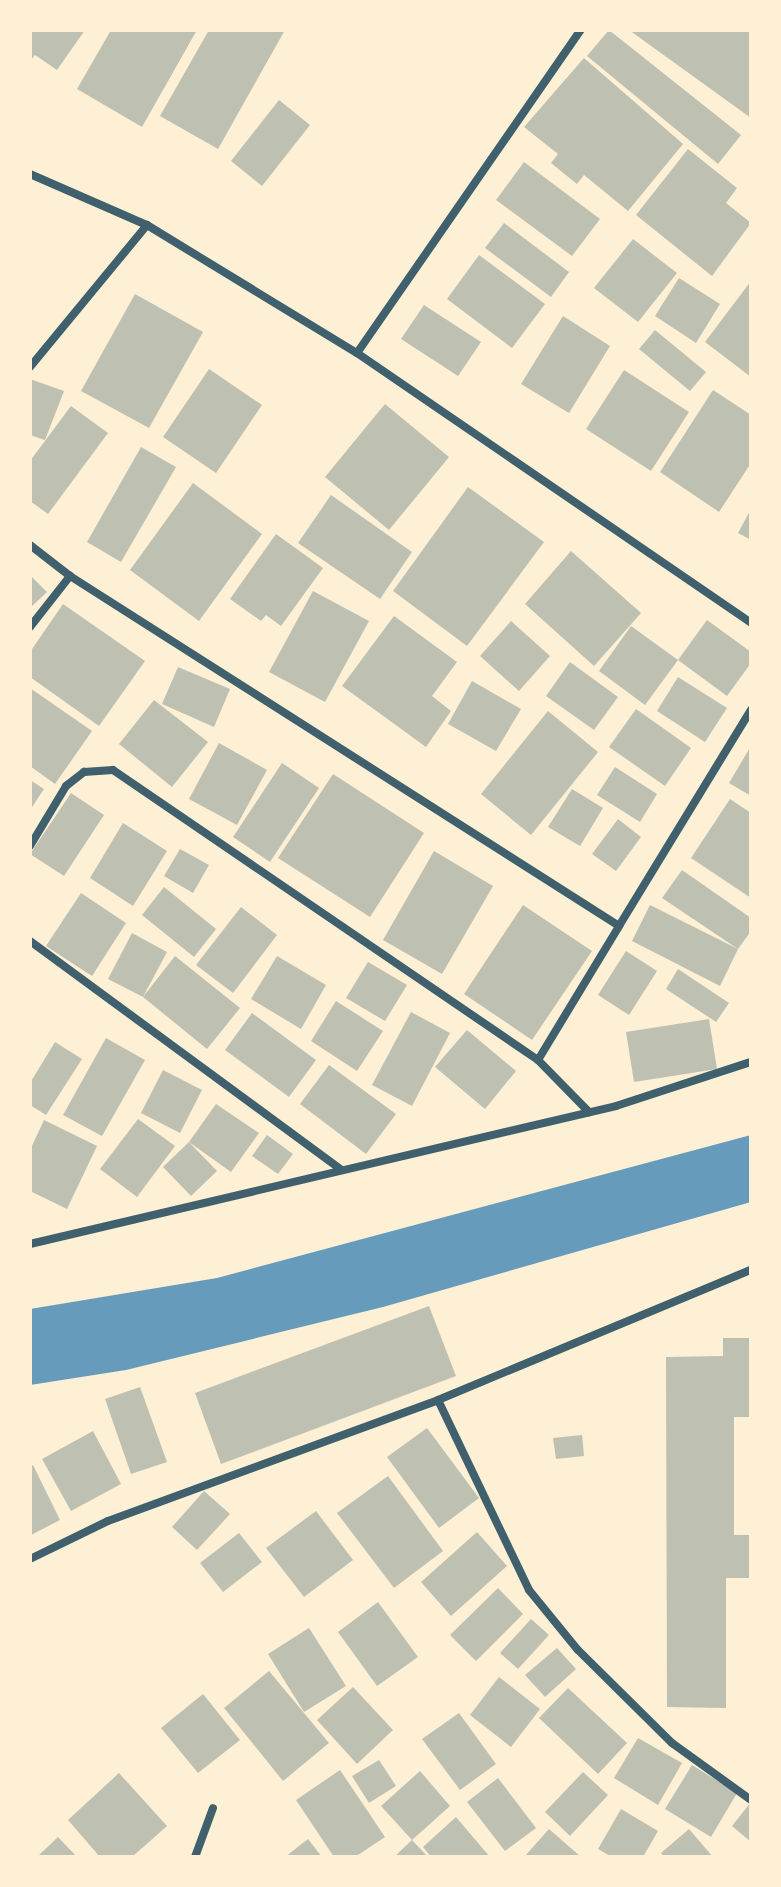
<!DOCTYPE html>
<style>
body{margin:0}
#map{position:relative;width:781px;height:1887px;overflow:hidden;background:#fdf0d5;font-family:Barlow,sans-serif}
div>[style]{position:absolute}
[style*='--x']{left:calc(var(--x)*1px);top:calc(var(--y)*1px);width:calc(var(--w)*1px);rotate:calc(var(--a)*1deg)}
.water>*{inset:0;background:#669bbc}
.building>*{inset:0;background:#bec0b2}
.minor>*{height:8px;margin:-4px;padding:0 4px;transform-origin:4px;border-radius:4px;background:#3f606c}
span{translate:-50% -50%;white-space:nowrap;text-align:center;line-height:1.15;-webkit-text-stroke:7px #fdf0d5;paint-order:stroke}
.frame{position:absolute;inset:0;border:32px solid #fdf0d5;pointer-events:none}
</style>
<div id="map">
<div class="water">
<div style="clip-path:polygon(751px 1135px,751px 1202px,383px 1307px,126px 1370px,30px 1385px,30px 1309px,217px 1278px)"></div>
</div>
<div class="building">
<div style="clip-path:polygon(30px 30px,85px 30px,57px 70px,35px 55px,30px 61px)"></div>
<div style="clip-path:polygon(111px 30px,197px 30px,142px 127px,77px 89px)"></div>
<div style="clip-path:polygon(209px 30px,285px 30px,218px 149px,160px 116px)"></div>
<div style="clip-path:polygon(609px 30px,741px 135px,718px 164px,587px 56px)"></div>
<div style="clip-path:polygon(629px 30px,751px 30px,751px 118px)"></div>
<div style="clip-path:polygon(584px 58px,683px 144px,628px 211px,584px 175px,577px 184px,551px 163px,558px 154px,524px 127px)"></div>
<div style="clip-path:polygon(279px 100px,310px 125px,262px 186px,231px 161px)"></div>
<div style="clip-path:polygon(688px 149px,737px 188px,726px 203px,751px 223px,712px 276px,636px 215px)"></div>
<div style="clip-path:polygon(524px 162px,600px 219px,572px 256px,496px 200px)"></div>
<div style="clip-path:polygon(504px 223px,569px 272px,551px 297px,485px 248px)"></div>
<div style="clip-path:polygon(633px 239px,677px 273px,638px 322px,594px 288px)"></div>
<div style="clip-path:polygon(479px 255px,545px 304px,512px 348px,447px 299px)"></div>
<div style="clip-path:polygon(679px 278px,720px 304px,696px 343px,655px 316px)"></div>
<div style="clip-path:polygon(751px 281px,751px 377px,705px 342px)"></div>
<div style="clip-path:polygon(135px 294px,203px 332px,149px 428px,81px 391px)"></div>
<div style="clip-path:polygon(424px 305px,481px 342px,458px 376px,401px 339px)"></div>
<div style="clip-path:polygon(563px 316px,610px 346px,569px 413px,521px 384px)"></div>
<div style="clip-path:polygon(655px 330px,706px 372px,690px 391px,639px 349px)"></div>
<div style="clip-path:polygon(209px 369px,262px 405px,216px 473px,163px 437px)"></div>
<div style="clip-path:polygon(624px 370px,689px 412px,651px 471px,586px 429px)"></div>
<div style="clip-path:polygon(30px 379px,64px 391px,45px 440px,30px 435px)"></div>
<div style="clip-path:polygon(713px 390px,751px 415px,751px 463px,719px 512px,660px 472px)"></div>
<div style="clip-path:polygon(385px 404px,449px 457px,389px 530px,325px 477px)"></div>
<div style="clip-path:polygon(71px 406px,108px 433px,48px 514px,30px 501px,30px 461px)"></div>
<div style="clip-path:polygon(141px 447px,176px 467px,121px 562px,87px 542px)"></div>
<div style="clip-path:polygon(193px 483px,262px 534px,199px 621px,130px 570px)"></div>
<div style="clip-path:polygon(468px 487px,544px 542px,467px 646px,393px 591px)"></div>
<div style="clip-path:polygon(331px 495px,412px 552px,380px 599px,298px 543px)"></div>
<div style="clip-path:polygon(751px 509px,751px 540px,738px 533px)"></div>
<div style="clip-path:polygon(276px 534px,323px 568px,281px 626px,266px 615px,261px 621px,230px 599px)"></div>
<div style="clip-path:polygon(571px 551px,641px 613px,594px 666px,525px 604px)"></div>
<div style="clip-path:polygon(30px 575px,47px 592px,30px 608px)"></div>
<div style="clip-path:polygon(313px 591px,369px 621px,325px 702px,269px 672px)"></div>
<div style="clip-path:polygon(63px 604px,145px 661px,99px 726px,30px 677px,30px 652px)"></div>
<div style="clip-path:polygon(394px 616px,457px 662px,432px 696px,451px 711px,426px 747px,342px 686px)"></div>
<div style="clip-path:polygon(707px 620px,751px 652px,751px 663px,727px 696px,678px 660px)"></div>
<div style="clip-path:polygon(511px 621px,550px 656px,519px 691px,480px 656px)"></div>
<div style="clip-path:polygon(631px 626px,678px 660px,645px 705px,599px 671px)"></div>
<div style="clip-path:polygon(570px 662px,618px 697px,594px 730px,546px 696px)"></div>
<div style="clip-path:polygon(178px 667px,230px 689px,214px 727px,162px 704px)"></div>
<div style="clip-path:polygon(678px 677px,727px 708px,705px 742px,657px 711px)"></div>
<div style="clip-path:polygon(472px 681px,521px 709px,496px 751px,448px 724px)"></div>
<div style="clip-path:polygon(30px 688px,92px 731px,55px 784px,30px 766px)"></div>
<div style="clip-path:polygon(154px 700px,208px 742px,172px 787px,119px 744px)"></div>
<div style="clip-path:polygon(636px 709px,691px 748px,665px 786px,609px 747px)"></div>
<div style="clip-path:polygon(548px 711px,598px 752px,531px 835px,481px 794px)"></div>
<div style="clip-path:polygon(219px 743px,267px 770px,237px 825px,189px 799px)"></div>
<div style="clip-path:polygon(751px 746px,751px 796px,729px 783px)"></div>
<div style="clip-path:polygon(282px 763px,319px 788px,270px 862px,233px 837px)"></div>
<div style="clip-path:polygon(615px 767px,657px 794px,640px 822px,597px 795px)"></div>
<div style="clip-path:polygon(333px 774px,424px 833px,370px 917px,278px 858px)"></div>
<div style="clip-path:polygon(30px 780px,44px 789px,30px 810px)"></div>
<div style="clip-path:polygon(572px 789px,603px 808px,580px 846px,548px 827px)"></div>
<div style="clip-path:polygon(71px 793px,104px 815px,64px 876px,30px 854px)"></div>
<div style="clip-path:polygon(730px 799px,751px 813px,751px 898px,691px 858px)"></div>
<div style="clip-path:polygon(618px 819px,641px 837px,616px 871px,592px 854px)"></div>
<div style="clip-path:polygon(123px 823px,167px 851px,133px 906px,90px 878px)"></div>
<div style="clip-path:polygon(180px 849px,209px 865px,193px 893px,164px 876px)"></div>
<div style="clip-path:polygon(434px 851px,493px 886px,442px 974px,383px 940px)"></div>
<div style="clip-path:polygon(682px 870px,751px 918px,751px 931px,738px 949px,662px 898px)"></div>
<div style="clip-path:polygon(164px 887px,216px 929px,194px 957px,142px 915px)"></div>
<div style="clip-path:polygon(81px 893px,126px 923px,92px 976px,46px 946px)"></div>
<div style="clip-path:polygon(523px 905px,592px 951px,532px 1040px,464px 994px)"></div>
<div style="clip-path:polygon(650px 905px,738px 949px,720px 986px,632px 941px)"></div>
<div style="clip-path:polygon(241px 907px,277px 935px,233px 993px,196px 965px)"></div>
<div style="clip-path:polygon(132px 933px,167px 952px,143px 997px,108px 979px)"></div>
<div style="clip-path:polygon(626px 951px,657px 971px,629px 1015px,598px 995px)"></div>
<div style="clip-path:polygon(175px 956px,240px 1008px,207px 1049px,143px 997px)"></div>
<div style="clip-path:polygon(277px 956px,326px 985px,301px 1029px,251px 999px)"></div>
<div style="clip-path:polygon(368px 962px,407px 985px,385px 1021px,346px 998px)"></div>
<div style="clip-path:polygon(678px 969px,729px 1003px,716px 1022px,666px 989px)"></div>
<div style="clip-path:polygon(336px 1001px,383px 1031px,357px 1071px,311px 1041px)"></div>
<div style="clip-path:polygon(411px 1012px,450px 1033px,412px 1106px,372px 1085px)"></div>
<div style="clip-path:polygon(252px 1013px,316px 1060px,289px 1097px,225px 1050px)"></div>
<div style="clip-path:polygon(709px 1019px,717px 1069px,634px 1082px,626px 1032px)"></div>
<div style="clip-path:polygon(467px 1030px,516px 1071px,485px 1109px,435px 1067px)"></div>
<div style="clip-path:polygon(106px 1038px,145px 1060px,102px 1136px,63px 1115px)"></div>
<div style="clip-path:polygon(55px 1042px,82px 1059px,46px 1115px,30px 1105px,30px 1083px)"></div>
<div style="clip-path:polygon(329px 1065px,396px 1114px,366px 1154px,300px 1104px)"></div>
<div style="clip-path:polygon(163px 1070px,202px 1090px,180px 1133px,141px 1113px)"></div>
<div style="clip-path:polygon(216px 1104px,259px 1133px,231px 1172px,189px 1142px,217px 1171px,191px 1196px,163px 1167px,189px 1142px)"></div>
<div style="clip-path:polygon(138px 1119px,175px 1146px,137px 1197px,100px 1169px)"></div>
<div style="clip-path:polygon(44px 1120px,97px 1146px,67px 1209px,30px 1191px,30px 1150px)"></div>
<div style="clip-path:polygon(267px 1135px,293px 1154px,278px 1174px,252px 1156px)"></div>
<div style="clip-path:polygon(429px 1306px,456px 1376px,221px 1464px,195px 1393px)"></div>
<div style="clip-path:polygon(723px 1338px,751px 1338px,751px 1417px,734px 1417px,734px 1535px,751px 1535px,751px 1578px,726px 1578px,726px 1708px,667px 1707px,666px 1357px,723px 1356px)"></div>
<div style="clip-path:polygon(140px 1387px,167px 1462px,131px 1474px,105px 1399px)"></div>
<div style="clip-path:polygon(427px 1428px,479px 1498px,439px 1528px,387px 1457px)"></div>
<div style="clip-path:polygon(93px 1431px,121px 1484px,71px 1511px,42px 1459px)"></div>
<div style="clip-path:polygon(582px 1435px,584px 1456px,556px 1459px,553px 1438px)"></div>
<div style="clip-path:polygon(33px 1465px,60px 1520px,31px 1535px,30px 1467px)"></div>
<div style="clip-path:polygon(388px 1476px,443px 1551px,394px 1588px,337px 1513px)"></div>
<div style="clip-path:polygon(204px 1491px,230px 1514px,197px 1550px,172px 1527px)"></div>
<div style="clip-path:polygon(316px 1511px,353px 1560px,304px 1597px,266px 1548px)"></div>
<div style="clip-path:polygon(477px 1532px,507px 1566px,451px 1616px,421px 1582px)"></div>
<div style="clip-path:polygon(239px 1533px,262px 1562px,223px 1592px,200px 1563px)"></div>
<div style="clip-path:polygon(498px 1588px,523px 1614px,476px 1661px,450px 1635px)"></div>
<div style="clip-path:polygon(378px 1602px,418px 1657px,377px 1686px,338px 1632px)"></div>
<div style="clip-path:polygon(531px 1619px,549px 1635px,518px 1669px,500px 1653px)"></div>
<div style="clip-path:polygon(309px 1628px,346px 1686px,304px 1712px,268px 1654px)"></div>
<div style="clip-path:polygon(557px 1648px,576px 1669px,545px 1697px,525px 1675px)"></div>
<div style="clip-path:polygon(269px 1671px,329px 1743px,283px 1781px,224px 1708px)"></div>
<div style="clip-path:polygon(499px 1677px,540px 1709px,511px 1747px,470px 1715px)"></div>
<div style="clip-path:polygon(353px 1687px,393px 1730px,357px 1764px,317px 1720px)"></div>
<div style="clip-path:polygon(568px 1688px,627px 1743px,598px 1774px,539px 1718px)"></div>
<div style="clip-path:polygon(203px 1694px,240px 1740px,198px 1773px,161px 1728px)"></div>
<div style="clip-path:polygon(459px 1713px,496px 1764px,460px 1790px,422px 1739px)"></div>
<div style="clip-path:polygon(638px 1738px,682px 1763px,658px 1805px,614px 1778px)"></div>
<div style="clip-path:polygon(379px 1760px,396px 1786px,369px 1803px,352px 1776px)"></div>
<div style="clip-path:polygon(692px 1765px,737px 1793px,711px 1837px,665px 1809px)"></div>
<div style="clip-path:polygon(340px 1770px,385px 1837px,355px 1857px,334px 1857px,296px 1800px)"></div>
<div style="clip-path:polygon(420px 1771px,450px 1806px,412px 1840px,381px 1806px)"></div>
<div style="clip-path:polygon(583px 1772px,608px 1795px,570px 1836px,545px 1812px)"></div>
<div style="clip-path:polygon(119px 1773px,167px 1826px,132px 1857px,100px 1857px,68px 1820px)"></div>
<div style="clip-path:polygon(498px 1778px,536px 1828px,505px 1851px,467px 1802px)"></div>
<div style="clip-path:polygon(751px 1802px,751px 1842px,732px 1826px)"></div>
<div style="clip-path:polygon(621px 1809px,658px 1831px,643px 1857px,612px 1857px,598px 1849px)"></div>
<div style="clip-path:polygon(456px 1817px,490px 1857px,431px 1857px,423px 1847px)"></div>
<div style="clip-path:polygon(549px 1829px,581px 1857px,524px 1857px)"></div>
<div style="clip-path:polygon(689px 1829px,713px 1857px,664px 1857px,661px 1853px)"></div>
<div style="clip-path:polygon(58px 1837px,77px 1857px,37px 1857px)"></div>
<div style="clip-path:polygon(308px 1839px,322px 1857px,285px 1857px)"></div>
<div style="clip-path:polygon(412px 1840px,428px 1857px,394px 1857px)"></div>
</div>
<div class="minor">
<div style="--x:30;--y:174;--w:128;--a:23.6"></div>
<div style="--x:147;--y:225;--w:246;--a:31.4"></div>
<div style="--x:357;--y:353;--w:478;--a:34.4"></div>
<div style="--x:357;--y:353;--w:393;--a:-55.3"></div>
<div style="--x:30;--y:367;--w:184;--a:-50.5"></div>
<div style="--x:30;--y:545;--w:51;--a:37.8"></div>
<div style="--x:70;--y:576;--w:651;--a:32.52"></div>
<div style="--x:619;--y:926;--w:253;--a:-58.6"></div>
<div style="--x:30;--y:627;--w:65;--a:-51.9"></div>
<div style="--x:30;--y:846;--w:70;--a:-59"></div>
<div style="--x:66;--y:786;--w:23;--a:-38"></div>
<div style="--x:84;--y:772;--w:29;--a:-4"></div>
<div style="--x:113;--y:770;--w:515;--a:34.31"></div>
<div style="--x:538;--y:1060;--w:73;--a:45.6"></div>
<div style="--x:30;--y:941;--w:385;--a:36.3"></div>
<div style="--x:538;--y:1060;--w:157;--a:-58.8"></div>
<div style="--x:30;--y:1244;--w:602;--a:-13.25"></div>
<div style="--x:616;--y:1106;--w:142;--a:-18.1"></div>
<div style="--x:438;--y:1400;--w:211;--a:64.4"></div>
<div style="--x:529;--y:1590;--w:77;--a:50.8"></div>
<div style="--x:578;--y:1650;--w:132;--a:44.7"></div>
<div style="--x:672;--y:1743;--w:97;--a:35.8"></div>
<div style="--x:30;--y:1559;--w:87;--a:-26"></div>
<div style="--x:108;--y:1521;--w:351;--a:-20.1"></div>
<div style="--x:438;--y:1400;--w:339;--a:-22.6"></div>
<div style="--x:195;--y:1857;--w:52;--a:-69.8"></div>
</div>
<div class="frame"></div>
</div>
